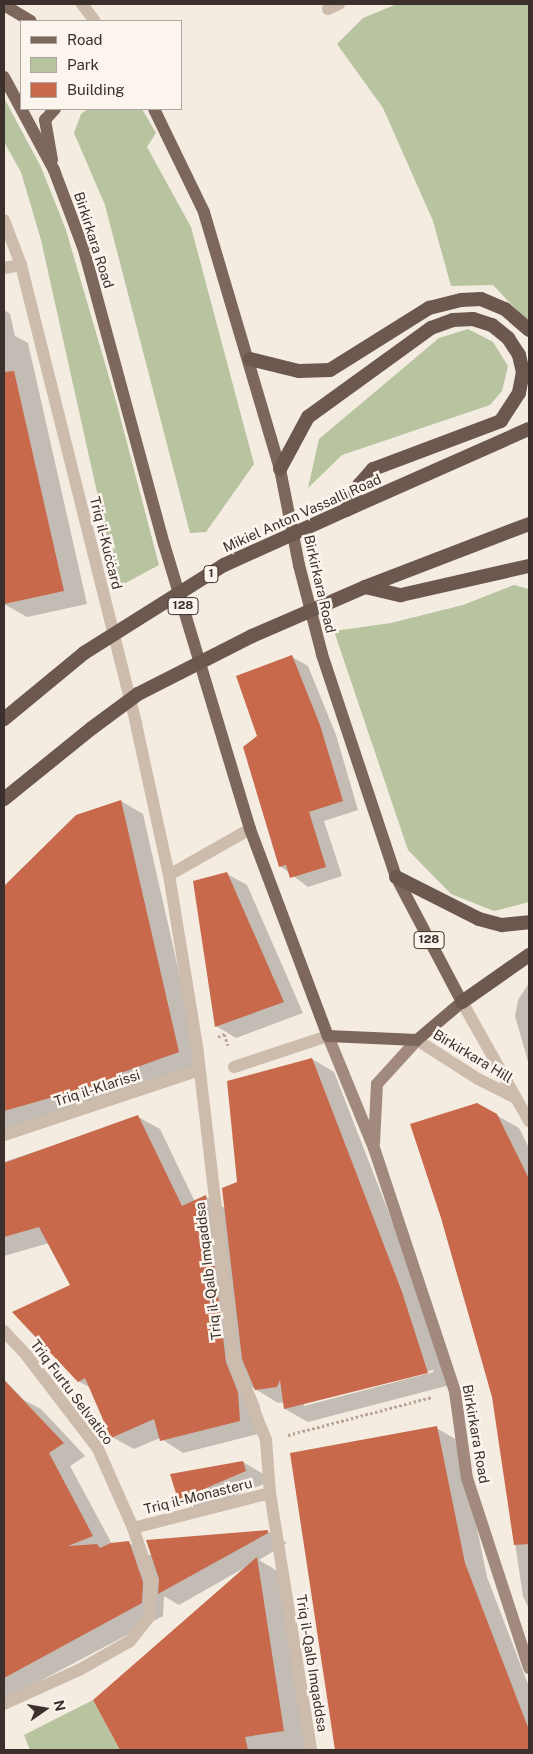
<!DOCTYPE html>
<meta charset="utf-8">
<style>
body{margin:0}
#map{position:relative;width:533px;height:1754px;overflow:hidden;background:#f4ebe1;font-family:"Public Sans",sans-serif}
div>[style]{position:absolute}
[style*='--x']{left:calc(var(--x)*1px);top:calc(var(--y)*1px);width:calc(var(--w)*1px);rotate:calc(var(--a)*1deg)}
.green>*{inset:0;background:#b8c4a0}
.shadow>*{inset:0;background:#0003}
.building>*{inset:0;background:#c8694b}
.path>*{height:3px;margin-top:-1.5px;transform-origin:0;background:repeating-linear-gradient(90deg,#b9a596 0 2.5px,transparent 0 5px)}
.minor>*{height:12px;margin:-6px;padding:0 6px;transform-origin:6px;border-radius:6px;background:#cdbbac}
.secondary>*{height:12px;margin:-6px;padding:0 6px;transform-origin:6px;border-radius:6px;background:#a18a7d}
.primary>*{height:12px;margin:-6px;padding:0 6px;transform-origin:6px;border-radius:6px;background:#7d675c}
.trunk>*{height:14px;margin:-7px;padding:0 7px;transform-origin:7px;border-radius:7px;background:#6c584f}
.trunk-bridge>*{height:14px;margin:-7px;padding:0 7px;transform-origin:7px;border-radius:7px;background:#6c584f}
span{translate:-50% -50%;white-space:nowrap;text-align:center;line-height:1.15;-webkit-text-stroke:5px #fbf5ee;paint-order:stroke}
.shield-label span{padding:1px 4px;background:#fbf5ee;border:1px solid;border-radius:4px;-webkit-text-stroke-width:0}
.shield-label{font-size:12px;color:#3b302b;font-weight:700}
.street-label{font-size:14px;color:#3b302b}
.frame{position:absolute;inset:0;border:5px solid #3b302b;pointer-events:none}
.legend{position:absolute;left:20px;top:20px;width:162px;height:90px;box-sizing:border-box;background:#fbf5ee;border:1px solid #aea6a0;margin:0;padding:6px 9px;list-style:none;font-size:15px;color:#3b302b}
.legend li{display:flex;align-items:center;gap:10px;height:25px}
.legend b{width:25px;border:1px solid #aea6a0}
.north{position:absolute;left:20px;top:1684px;width:50px;height:50px;-webkit-text-stroke:4px #fbf5ee;paint-order:stroke;rotate:77deg;font-size:14px;font-weight:700;line-height:20px;text-align:center;color:#3b302b}
.north::after{content:'';display:block;margin:auto;width:18px;height:22px;background:#3b302b;clip-path:polygon(50% 0,100% 100%,50% 72%,0 100%)}
</style>
<div id="map">
<div class="green">
<div style="clip-path:polygon(397px 4px,529px 5px,529px 323px,493px 285px,451px 286px,433px 221px,383px 108px,337px 44px,363px 18px)"></div>
<div style="clip-path:polygon(4px 98px,41px 167px,66px 230px,116px 401px,159px 565px,118px 587px,41px 240px,21px 172px,4px 142px)"></div>
<div style="clip-path:polygon(88px 109px,142px 109px,156px 133px,147px 147px,191px 227px,254px 464px,206px 532px,190px 533px,105px 205px,74px 133px,81px 114px)"></div>
<div style="clip-path:polygon(468px 329px,493px 342px,508px 366px,502px 391px,490px 405px,342px 455px,308px 488px,319px 439px,439px 338px)"></div>
<div style="clip-path:polygon(514px 585px,529px 589px,529px 902px,494px 911px,451px 894px,408px 850px,334px 631px,391px 623px,463px 605px)"></div>
<div style="clip-path:polygon(93px 1700px,120px 1750px,30px 1750px,24px 1735px)"></div>
</div>
<div class="shadow">
<div style="clip-path:polygon(4px 310px,10px 314px,15px 336px,28px 343px,87px 604px,27px 617px,4px 604px)"></div>
<div style="clip-path:polygon(292px 657px,308px 666px,336px 735px,358px 810px,324px 821px,342px 876px,308px 887px,280px 866px,259px 736px)"></div>
<div style="clip-path:polygon(121px 801px,143px 814px,200px 1065px,4px 1130px,4px 888px,76px 816px)"></div>
<div style="clip-path:polygon(227px 874px,247px 885px,303px 1013px,236px 1038px,216px 1026px)"></div>
<div style="clip-path:polygon(529px 983px,529px 1065px,515px 1016px,518px 1000px)"></div>
<div style="clip-path:polygon(evenodd,312px 1059px,334px 1072px,425px 1306px,450px 1385px,308px 1422px,285px 1409px,285px 1402px,278px 1403px,252px 1387px,260px 1406px,262px 1433px,183px 1453px,160px 1438px,134px 1449px,112px 1437px,91px 1388px,78px 1381px,71px 1285px,49px 1243px,4px 1256px,4px 1162px,138px 1117px,160px 1129px,195px 1202px,206px 1197px,225px 1208px,312px 1059px,433px 1370px,434px 1372px,304px 1406px,304px 1403px,433px 1370px)"></div>
<div style="clip-path:polygon(496px 1115px,519px 1128px,529px 1148px,529px 1609px,523px 1596px,493px 1397px)"></div>
<div style="clip-path:polygon(4px 1379px,24px 1400px,41px 1409px,85px 1456px,70px 1466px,112px 1544px,129px 1543px,153px 1557px,267px 1531px,287px 1543px,259px 1560px,279px 1572px,308px 1750px,121px 1750px,95px 1700px,244px 1568px,179px 1605px,164px 1596px,163px 1616px,4px 1700px)"></div>
<div style="clip-path:polygon(436px 1428px,459px 1441px,487px 1577px,529px 1687px,529px 1750px,336px 1750px,291px 1454px)"></div>
<div style="clip-path:polygon(243px 1462px,263px 1474px,266px 1483px,199px 1511px,179px 1500px)"></div>
</div>
<div class="building">
<div style="clip-path:polygon(14px 371px,64px 591px,4px 604px,4px 372px)"></div>
<div style="clip-path:polygon(292px 655px,320px 725px,343px 801px,309px 812px,326px 867px,290px 878px,286px 865px,279px 867px,243px 747px,257px 736px,236px 676px)"></div>
<div style="clip-path:polygon(121px 800px,179px 1052px,118px 1074px,120px 1078px,4px 1111px,4px 886px,76px 815px)"></div>
<div style="clip-path:polygon(227px 872px,284px 1002px,215px 1027px,193px 881px)"></div>
<div style="clip-path:polygon(312px 1058px,402px 1292px,428px 1373px,284px 1409px,280px 1380px,277px 1387px,255px 1390px,242px 1359px,222px 1188px,237px 1182px,227px 1081px)"></div>
<div style="clip-path:polygon(477px 1103px,497px 1114px,529px 1179px,529px 1544px,514px 1545px,492px 1397px,441px 1218px,410px 1124px)"></div>
<div style="clip-path:polygon(138px 1115px,182px 1206px,206px 1195px,226px 1362px,238px 1392px,240px 1421px,160px 1441px,154px 1419px,111px 1438px,85px 1378px,78px 1382px,12px 1312px,70px 1285px,39px 1227px,4px 1237px,4px 1163px)"></div>
<div style="clip-path:polygon(4px 1380px,64px 1443px,49px 1453px,93px 1536px,68px 1546px,97px 1544px,100px 1548px,111px 1543px,129px 1541px,143px 1582px,142px 1603px,4px 1678px)"></div>
<div style="clip-path:polygon(437px 1426px,465px 1563px,529px 1730px,529px 1750px,335px 1750px,290px 1453px)"></div>
<div style="clip-path:polygon(243px 1461px,246px 1471px,178px 1500px,170px 1474px)"></div>
<div style="clip-path:polygon(268px 1530px,268px 1533px,158px 1594px,159px 1579px,146px 1540px)"></div>
<div style="clip-path:polygon(257px 1557px,284px 1731px,245px 1737px,248px 1750px,120px 1750px,93px 1700px)"></div>
</div>
<div class="path">
<div style="--x:218;--y:1037;--w:7;--a:-27"></div>
<div style="--x:224;--y:1034;--w:12;--a:70"></div>
<div style="--x:288;--y:1435;--w:149;--a:-14.8"></div>
</div>
<div class="minor">
<div style="--x:82;--y:4;--w:21;--a:53"></div>
<div style="--x:328;--y:9;--w:12;--a:-24"></div>
<div style="--x:4;--y:220;--w:48;--a:69.3"></div>
<div style="--x:21;--y:265;--w:473;--a:75.9"></div>
<div style="--x:136;--y:724;--w:155;--a:77.7"></div>
<div style="--x:4;--y:268;--w:17;--a:-10"></div>
<div style="--x:250;--y:829;--w:93;--a:150.4"></div>
<div style="--x:169;--y:875;--w:173;--a:80.7"></div>
<div style="--x:197;--y:1046;--w:317;--a:83.3"></div>
<div style="--x:234;--y:1361;--w:85;--a:67.9"></div>
<div style="--x:266;--y:1440;--w:53;--a:85.7"></div>
<div style="--x:270;--y:1493;--w:260;--a:80.9"></div>
<div style="--x:462;--y:1002;--w:137;--a:60.6"></div>
<div style="--x:417;--y:1040;--w:72;--a:32.6"></div>
<div style="--x:478;--y:1079;--w:40;--a:26.6"></div>
<div style="--x:234;--y:1067;--w:99;--a:-18.3"></div>
<div style="--x:4;--y:1135;--w:206;--a:-18.4"></div>
<div style="--x:4;--y:1331;--w:34;--a:47"></div>
<div style="--x:27;--y:1356;--w:117;--a:52.6"></div>
<div style="--x:98;--y:1449;--w:86;--a:66.1"></div>
<div style="--x:133;--y:1528;--w:56;--a:71.2"></div>
<div style="--x:151;--y:1581;--w:36;--a:93"></div>
<div style="--x:149;--y:1617;--w:31;--a:128"></div>
<div style="--x:130;--y:1641;--w:56;--a:150.3"></div>
<div style="--x:81;--y:1669;--w:85;--a:155.6"></div>
<div style="--x:133;--y:1528;--w:141;--a:-14.3"></div>
</div>
<div class="secondary">
<div style="--x:328;--y:1036;--w:121;--a:67.7"></div>
<div style="--x:374;--y:1148;--w:257;--a:71.6"></div>
<div style="--x:455;--y:1392;--w:87;--a:82.1"></div>
<div style="--x:467;--y:1478;--w:200;--a:71.9"></div>
<div style="--x:374;--y:1143;--w:59;--a:-87.1"></div>
<div style="--x:377;--y:1084;--w:59;--a:-47.7"></div>
</div>
<div class="primary">
<div style="--x:4;--y:5;--w:31;--a:31"></div>
<div style="--x:4;--y:77;--w:106;--a:61.7"></div>
<div style="--x:54;--y:170;--w:85;--a:69.4"></div>
<div style="--x:84;--y:250;--w:305;--a:74.8"></div>
<div style="--x:164;--y:544;--w:298;--a:73.2"></div>
<div style="--x:250;--y:829;--w:221;--a:69.4"></div>
<div style="--x:328;--y:1036;--w:89;--a:2.6"></div>
<div style="--x:417;--y:1040;--w:59;--a:-40.2"></div>
<div style="--x:462;--y:1002;--w:141;--a:-117.8"></div>
<div style="--x:396;--y:877;--w:235;--a:-108.4"></div>
<div style="--x:322;--y:654;--w:92;--a:-104.5"></div>
<div style="--x:299;--y:565;--w:98;--a:-101.2"></div>
<div style="--x:280;--y:469;--w:268;--a:-106.5"></div>
<div style="--x:204;--y:212;--w:114;--a:-115.9"></div>
<div style="--x:52;--y:160;--w:41;--a:-99.9"></div>
<div style="--x:45;--y:120;--w:15;--a:-48"></div>
</div>
<div class="trunk">
<div style="--x:250;--y:359;--w:50;--a:13.8"></div>
<div style="--x:299;--y:371;--w:31;--a:-2"></div>
<div style="--x:330;--y:370;--w:117;--a:-32.1"></div>
<div style="--x:429;--y:308;--w:33;--a:-14"></div>
<div style="--x:461;--y:300;--w:20;--a:-3"></div>
<div style="--x:481;--y:299;--w:26;--a:23"></div>
<div style="--x:505;--y:309;--w:32;--a:41"></div>
<div style="--x:280;--y:469;--w:59;--a:-61.7"></div>
<div style="--x:308;--y:417;--w:152;--a:-35.9"></div>
<div style="--x:431;--y:328;--w:23;--a:-20"></div>
<div style="--x:453;--y:320;--w:20;--a:-3"></div>
<div style="--x:473;--y:319;--w:20;--a:18"></div>
<div style="--x:492;--y:325;--w:21;--a:39"></div>
<div style="--x:508;--y:338;--w:20;--a:57"></div>
<div style="--x:519;--y:355;--w:17;--a:77"></div>
<div style="--x:523;--y:372;--w:21;--a:101"></div>
<div style="--x:519;--y:393;--w:33;--a:123"></div>
<div style="--x:501;--y:421;--w:137;--a:159.4"></div>
<div style="--x:373;--y:469;--w:21;--a:131"></div>
<div style="--x:359;--y:485;--w:28;--a:117"></div>
<div style="--x:346;--y:510;--w:200;--a:-23.9"></div>
<div style="--x:365;--y:587;--w:176;--a:-21"></div>
<div style="--x:365;--y:587;--w:37;--a:13"></div>
<div style="--x:401;--y:595;--w:131;--a:-12.8"></div>
<div style="--x:4;--y:719;--w:104;--a:-39.5"></div>
<div style="--x:4;--y:799;--w:113;--a:-38.9"></div>
<div style="--x:396;--y:877;--w:93;--a:26.8"></div>
<div style="--x:479;--y:919;--w:24;--a:15"></div>
<div style="--x:502;--y:925;--w:27;--a:-6"></div>
<div style="--x:462;--y:1002;--w:82;--a:-35"></div>
</div>
<div class="trunk-bridge">
<div style="--x:84;--y:653;--w:165;--a:-32.2"></div>
<div style="--x:224;--y:565;--w:134;--a:-24.3"></div>
<div style="--x:92;--y:728;--w:57;--a:-36.5"></div>
<div style="--x:138;--y:694;--w:128;--a:-27"></div>
<div style="--x:252;--y:636;--w:123;--a:-23.4"></div>
</div>
<div class="shield-label">
<span style="left:211px;top:574px">1</span>
<span style="left:183px;top:606px">128</span>
<span style="left:429px;top:940px">128</span>
</div>
<div class="street-label">
<span style="left:94px;top:240px;rotate:72deg">Birkirkara Road</span>
<span style="left:302px;top:513px;rotate:-24deg">Mikiel Anton Vassalli Road</span>
<span style="left:106px;top:543px;rotate:76deg">Triq il-Kuċċard</span>
<span style="left:320px;top:584px;rotate:77deg">Birkirkara Road</span>
<span style="left:473px;top:1056px;rotate:31deg">Birkirkara Hill</span>
<span style="left:97px;top:1088px;rotate:-18deg">Triq il-Klarissi</span>
<span style="left:208px;top:1271px;rotate:-97deg">Triq il-Qalb Imqaddsa</span>
<span style="left:72px;top:1392px;rotate:53deg">Triq Furtu Selvatico</span>
<span style="left:476px;top:1434px;rotate:80deg">Birkirkara Road</span>
<span style="left:198px;top:1496px;rotate:-14deg">Triq il-Monasteru</span>
<span style="left:312px;top:1663px;rotate:81deg">Triq il-Qalb Imqaddsa</span>
</div>
<div class="frame"></div>
<ul class="legend">
<li><b style="height:6px;background:#7d675c"></b>Road</li>
<li><b style="height:14px;background:#b8c4a0"></b>Park</li>
<li><b style="height:14px;background:#c8694b"></b>Building</li>
</ul>
<div class="north">N</div>
</div>
